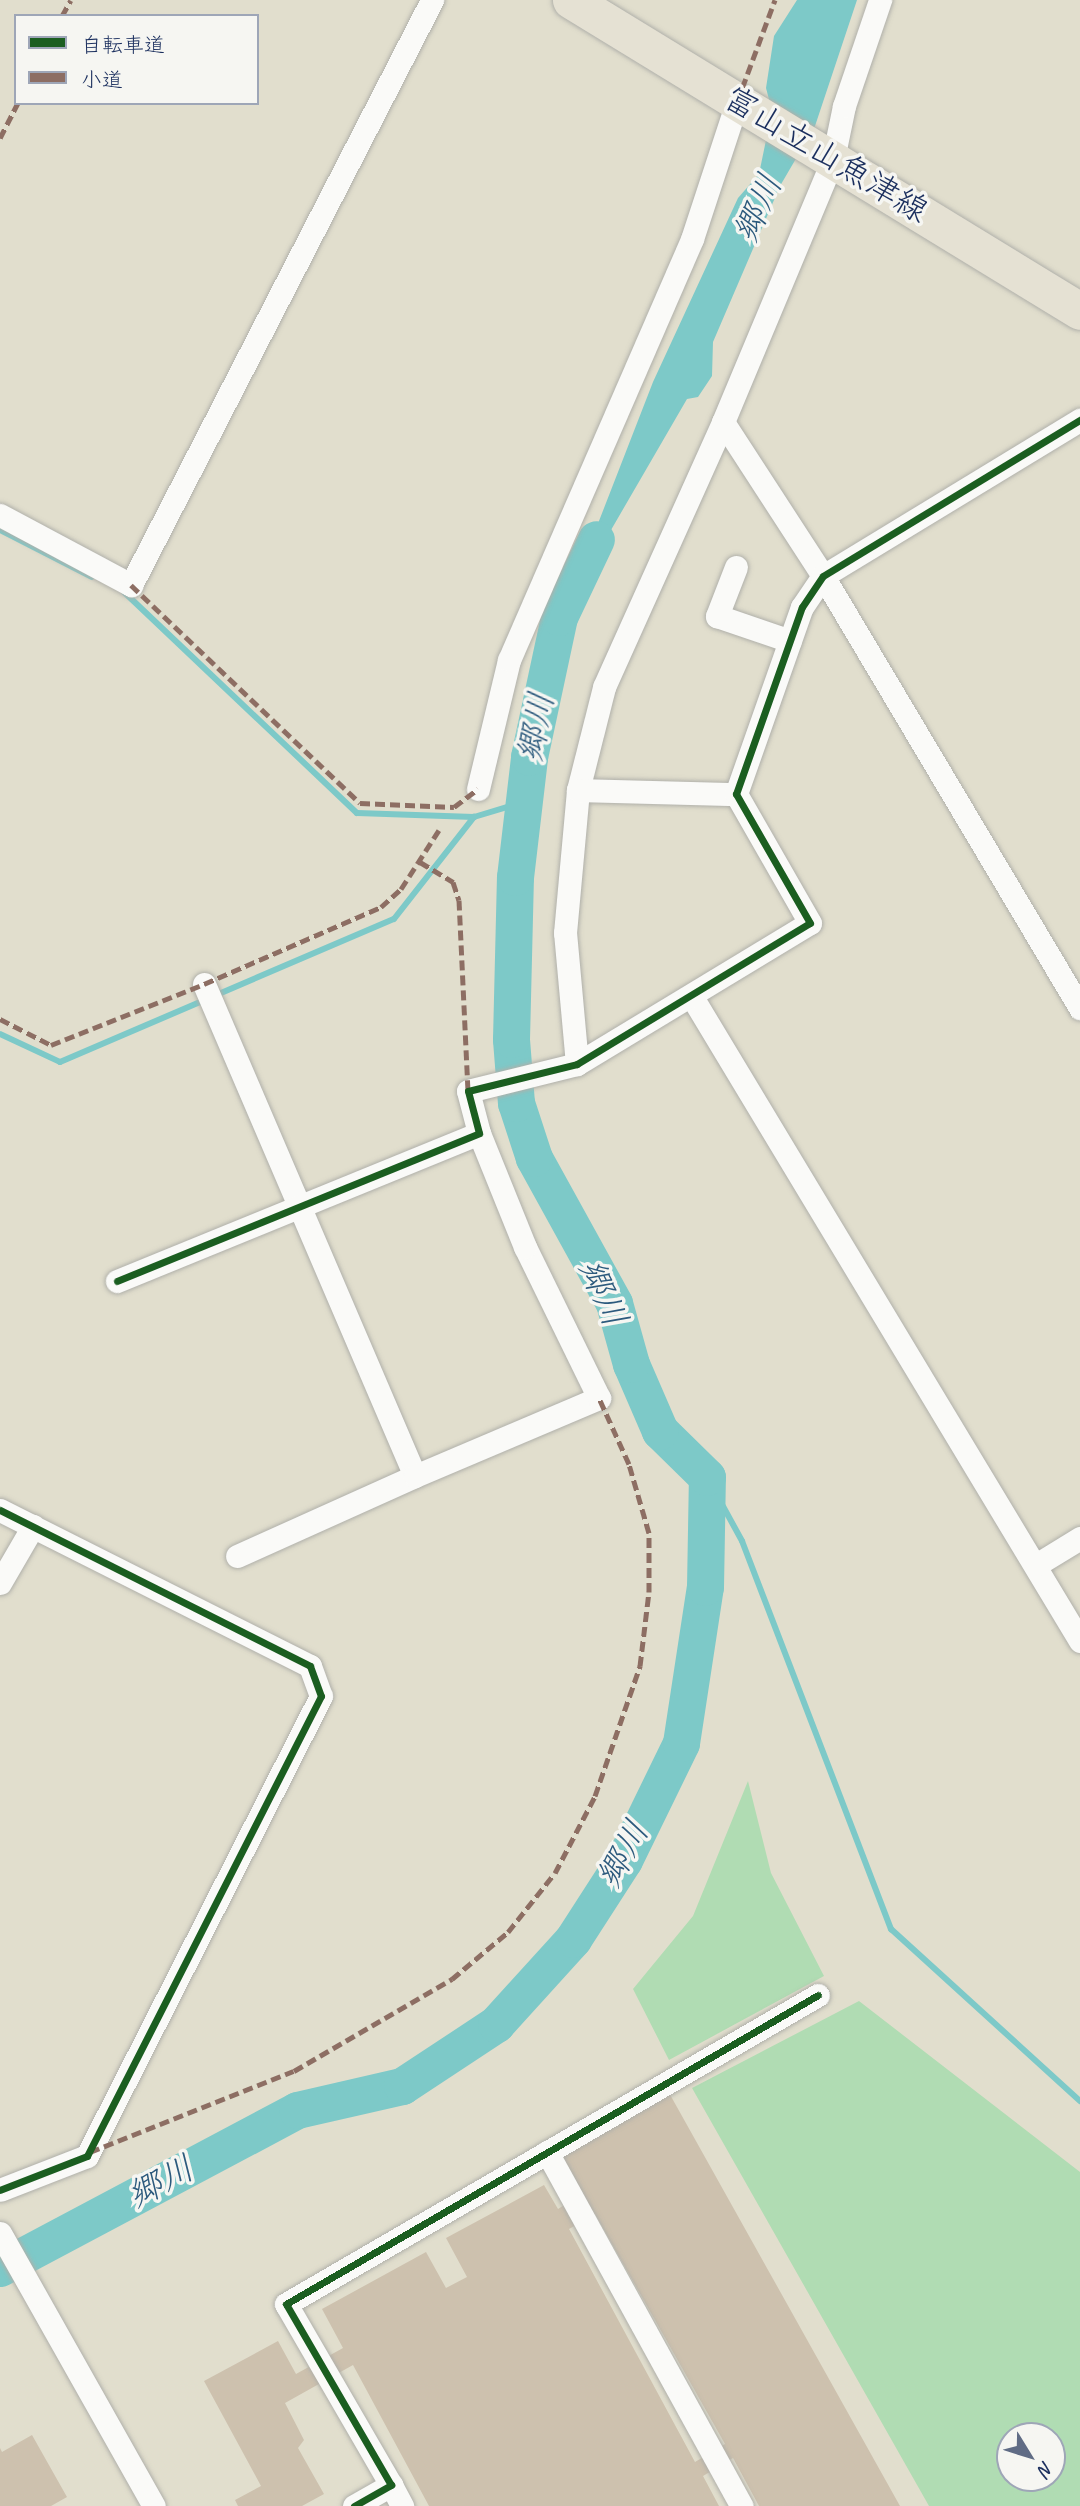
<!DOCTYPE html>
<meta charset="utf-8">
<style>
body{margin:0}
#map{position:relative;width:1080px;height:2506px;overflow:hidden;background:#e1decd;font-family:Caveat,"Klee One",sans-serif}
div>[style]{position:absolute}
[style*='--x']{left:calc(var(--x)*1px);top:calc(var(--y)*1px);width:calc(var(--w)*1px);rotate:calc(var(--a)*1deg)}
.green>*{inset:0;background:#b0dcb3}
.water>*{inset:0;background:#7dc9c8}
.stream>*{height:6px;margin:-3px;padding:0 3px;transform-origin:3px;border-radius:3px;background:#7dc9c8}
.river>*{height:37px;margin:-18.5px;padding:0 18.5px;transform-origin:18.5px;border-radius:18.5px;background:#7dc9c8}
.building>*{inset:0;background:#cdc1ae}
.roads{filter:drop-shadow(0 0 2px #b0b0aa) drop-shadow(0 0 2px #b0b0aa)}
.minor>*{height:23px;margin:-11.5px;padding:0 11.5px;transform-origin:11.5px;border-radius:11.5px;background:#fafaf8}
.primary>*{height:37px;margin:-18.5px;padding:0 18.5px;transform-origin:18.5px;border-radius:18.5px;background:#e5e1d3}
.quiet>*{height:5px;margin-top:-2.5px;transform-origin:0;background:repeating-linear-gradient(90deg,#8d6e63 0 10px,transparent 0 15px)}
.cycleway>*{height:7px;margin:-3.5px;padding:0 3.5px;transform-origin:3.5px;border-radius:3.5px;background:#1b5e20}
span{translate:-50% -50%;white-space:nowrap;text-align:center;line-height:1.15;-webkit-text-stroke:7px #f6f6f2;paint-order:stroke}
.street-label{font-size:33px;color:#1b2f5e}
.water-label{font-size:35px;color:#2c5a7d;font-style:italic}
.legend{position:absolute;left:14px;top:14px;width:245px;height:91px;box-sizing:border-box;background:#f6f6f2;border:2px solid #9ea6b7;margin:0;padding:9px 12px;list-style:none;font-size:21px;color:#1b2f5e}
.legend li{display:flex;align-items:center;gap:14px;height:35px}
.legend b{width:35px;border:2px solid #9ea6b7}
.north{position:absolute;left:996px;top:2422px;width:70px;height:70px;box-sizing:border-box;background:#f6f6f2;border:2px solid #9ea6b7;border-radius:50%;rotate:128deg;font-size:19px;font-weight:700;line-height:28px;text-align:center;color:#1b2f5e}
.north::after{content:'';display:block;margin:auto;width:24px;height:32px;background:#606c85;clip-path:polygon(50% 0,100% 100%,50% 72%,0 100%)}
</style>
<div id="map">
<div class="green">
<div style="clip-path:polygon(748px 1781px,771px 1873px,824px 1976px,669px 2060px,633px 1989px,693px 1916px)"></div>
<div style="clip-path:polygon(evenodd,859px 2001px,1080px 2172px,1080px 2506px,929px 2506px,692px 2088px,859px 2001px,1010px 2436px,1052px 2436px,1052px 2478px,1010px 2478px,1010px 2436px)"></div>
</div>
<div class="water">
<div style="clip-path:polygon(797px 0,857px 0,815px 126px,780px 186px,713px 342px,712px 376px,698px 397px,687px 399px,564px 611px,653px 382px,738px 198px,759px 174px,772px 111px,766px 88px,774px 36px)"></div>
</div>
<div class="stream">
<div style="--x:0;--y:530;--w:103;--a:27.1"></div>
<div style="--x:124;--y:592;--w:321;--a:43.5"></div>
<div style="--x:357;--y:813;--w:117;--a:2"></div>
<div style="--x:474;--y:817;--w:52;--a:-16.7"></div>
<div style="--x:0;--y:1034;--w:66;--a:25"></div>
<div style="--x:60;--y:1062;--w:363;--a:-23.2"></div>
<div style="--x:394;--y:919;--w:130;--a:-51.9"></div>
<div style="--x:707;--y:1477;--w:73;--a:61.3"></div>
<div style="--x:742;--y:1541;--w:416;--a:69"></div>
<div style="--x:891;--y:1929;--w:256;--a:42.3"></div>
</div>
<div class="river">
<div style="--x:0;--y:2268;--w:336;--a:-28"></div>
<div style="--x:297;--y:2110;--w:108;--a:-12.9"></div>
<div style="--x:402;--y:2086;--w:113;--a:-33.4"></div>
<div style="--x:496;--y:2024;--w:115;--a:-47.8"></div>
<div style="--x:573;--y:1939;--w:94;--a:-57.2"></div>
<div style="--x:624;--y:1860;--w:130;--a:-64"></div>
<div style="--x:681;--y:1743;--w:158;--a:-81.3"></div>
<div style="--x:705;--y:1587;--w:110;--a:-89"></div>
<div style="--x:707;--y:1477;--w:66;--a:-135.6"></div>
<div style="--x:660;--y:1431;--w:73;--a:-113.4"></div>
<div style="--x:631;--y:1364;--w:63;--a:-105.6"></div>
<div style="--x:614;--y:1303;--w:166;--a:-118.9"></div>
<div style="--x:534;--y:1158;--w:58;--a:-108.1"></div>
<div style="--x:516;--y:1103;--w:64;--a:-94.5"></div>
<div style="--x:511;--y:1039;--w:162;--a:-88.6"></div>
<div style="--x:515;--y:877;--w:121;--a:-83.3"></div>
<div style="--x:529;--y:757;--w:143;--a:-77.9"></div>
<div style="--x:559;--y:617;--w:86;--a:-64.6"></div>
</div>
<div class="building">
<div style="clip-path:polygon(evenodd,668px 2091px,900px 2506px,759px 2506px,733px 2458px,703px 2476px,719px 2506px,429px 2506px,353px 2365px,285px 2403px,304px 2440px,298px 2448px,324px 2494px,302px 2506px,238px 2506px,235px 2500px,261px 2486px,204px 2381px,278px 2341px,296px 2374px,343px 2348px,322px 2309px,426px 2252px,446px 2288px,467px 2277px,446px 2238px,544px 2185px,558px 2209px,583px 2193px,561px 2155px,668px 2091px,595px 2214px,725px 2444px,695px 2462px,569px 2229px,595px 2214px)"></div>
<div style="clip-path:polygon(32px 2435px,67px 2497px,51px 2506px,0 2506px,0 2448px,2px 2452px)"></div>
</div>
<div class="roads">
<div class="minor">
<div style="--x:723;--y:422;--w:285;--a:-67.3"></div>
<div style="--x:833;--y:159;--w:54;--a:-78.3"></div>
<div style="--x:844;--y:106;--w:112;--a:-71.2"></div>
<div style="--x:0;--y:515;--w:149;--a:28.1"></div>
<div style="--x:131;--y:585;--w:658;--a:-62.77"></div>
<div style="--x:736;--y:567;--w:53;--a:111.2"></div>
<div style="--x:717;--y:616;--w:77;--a:18.9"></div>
<div style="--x:478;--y:789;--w:133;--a:-76.5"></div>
<div style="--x:509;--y:660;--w:459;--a:-66.5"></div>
<div style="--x:692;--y:239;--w:144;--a:-71.8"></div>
<div style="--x:578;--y:790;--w:106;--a:-75.8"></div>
<div style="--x:604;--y:687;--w:290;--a:-65.8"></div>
<div style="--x:723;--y:422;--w:184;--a:57"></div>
<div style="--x:823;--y:576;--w:503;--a:59.25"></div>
<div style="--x:204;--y:984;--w:535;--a:66.79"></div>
<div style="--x:415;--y:1476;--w:195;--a:155.8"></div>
<div style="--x:692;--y:997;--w:752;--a:58.93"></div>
<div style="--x:577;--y:1064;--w:132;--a:-95.2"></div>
<div style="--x:565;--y:933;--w:144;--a:-84.8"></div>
<div style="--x:578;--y:790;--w:158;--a:1.5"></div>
<div style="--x:117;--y:1281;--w:391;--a:-22.2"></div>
<div style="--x:479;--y:1133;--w:43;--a:-104.7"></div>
<div style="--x:468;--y:1091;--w:112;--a:-13.9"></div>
<div style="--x:577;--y:1064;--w:272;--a:-31.2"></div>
<div style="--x:810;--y:923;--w:149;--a:-119.8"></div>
<div style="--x:736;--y:794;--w:198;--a:-70.6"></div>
<div style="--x:802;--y:607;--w:37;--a:-56"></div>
<div style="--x:823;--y:576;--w:301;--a:-31.3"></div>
<div style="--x:415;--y:1476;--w:200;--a:-23"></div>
<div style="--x:599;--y:1398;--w:168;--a:-116.1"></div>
<div style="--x:525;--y:1247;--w:123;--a:-112"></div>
<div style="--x:0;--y:1510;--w:347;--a:26.7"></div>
<div style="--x:310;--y:1666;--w:32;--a:70"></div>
<div style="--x:321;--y:1696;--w:516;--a:116.96"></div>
<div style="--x:87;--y:2156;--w:93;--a:158.7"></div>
<div style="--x:1036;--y:1565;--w:52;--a:-31.5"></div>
<div style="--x:0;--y:1583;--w:66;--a:-59.9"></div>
<div style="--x:547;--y:2152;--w:404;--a:61.2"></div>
<div style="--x:0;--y:2233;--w:313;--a:60.6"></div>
<div style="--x:391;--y:2485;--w:24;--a:62"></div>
<div style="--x:354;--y:2506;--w:43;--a:-29.6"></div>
<div style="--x:391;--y:2485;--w:209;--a:-120.1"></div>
<div style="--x:286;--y:2304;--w:615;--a:-30.15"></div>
</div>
<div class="primary">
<div style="--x:571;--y:0;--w:596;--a:31.43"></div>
</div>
</div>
<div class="quiet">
<div style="--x:62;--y:16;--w:18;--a:-61"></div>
<div style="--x:737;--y:102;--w:109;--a:-69.6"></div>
<div style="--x:0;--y:138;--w:39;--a:-63"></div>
<div style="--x:131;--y:585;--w:316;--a:43.6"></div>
<div style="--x:360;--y:803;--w:94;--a:2.4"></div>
<div style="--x:454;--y:807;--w:30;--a:-37"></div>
<div style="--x:420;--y:862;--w:39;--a:31"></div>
<div style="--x:453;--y:882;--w:19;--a:72"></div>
<div style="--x:459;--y:900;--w:191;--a:87.3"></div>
<div style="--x:0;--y:1019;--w:57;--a:27"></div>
<div style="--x:51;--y:1045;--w:165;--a:-21.7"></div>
<div style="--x:204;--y:984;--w:193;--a:-23.5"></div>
<div style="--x:381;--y:907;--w:27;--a:-42"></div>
<div style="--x:401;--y:889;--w:70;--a:-57.2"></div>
<div style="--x:90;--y:2152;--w:219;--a:-21.7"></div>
<div style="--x:294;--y:2071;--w:183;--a:-30.2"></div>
<div style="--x:452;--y:1979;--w:73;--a:-40"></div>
<div style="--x:508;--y:1932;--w:75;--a:-51.5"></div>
<div style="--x:555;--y:1873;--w:87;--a:-62.5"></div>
<div style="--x:595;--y:1796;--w:138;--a:-70.9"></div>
<div style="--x:640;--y:1666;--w:75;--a:-83.1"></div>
<div style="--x:649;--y:1592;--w:59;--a:-90"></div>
<div style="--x:649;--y:1533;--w:72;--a:-106.2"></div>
<div style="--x:629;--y:1464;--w:72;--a:-114.4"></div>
</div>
<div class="cycleway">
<div style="--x:117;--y:1281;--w:391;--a:-22.2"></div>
<div style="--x:479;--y:1133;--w:43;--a:-104.7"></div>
<div style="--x:468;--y:1091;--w:112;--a:-13.9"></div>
<div style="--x:577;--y:1064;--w:272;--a:-31.2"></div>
<div style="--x:810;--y:923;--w:149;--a:-119.8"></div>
<div style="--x:736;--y:794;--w:198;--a:-70.6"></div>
<div style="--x:802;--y:607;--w:37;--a:-56"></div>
<div style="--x:823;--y:576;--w:301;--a:-31.3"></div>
<div style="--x:0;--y:1510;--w:347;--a:26.7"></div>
<div style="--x:310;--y:1666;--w:32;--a:70"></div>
<div style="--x:321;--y:1696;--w:516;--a:116.96"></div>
<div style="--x:87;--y:2156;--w:93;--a:158.7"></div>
<div style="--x:354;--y:2506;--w:43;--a:-29.6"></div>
<div style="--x:391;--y:2485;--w:209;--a:-120.1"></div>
<div style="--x:286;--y:2304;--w:615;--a:-30.15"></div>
</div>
<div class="street-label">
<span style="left:826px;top:155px;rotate:31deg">富山立山魚津線</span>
</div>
<div class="water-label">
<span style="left:758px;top:208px;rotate:-66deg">郷川</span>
<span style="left:536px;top:727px;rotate:-79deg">郷川</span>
<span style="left:603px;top:1293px;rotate:66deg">郷川</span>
<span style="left:623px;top:1854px;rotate:-61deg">郷川</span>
<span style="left:161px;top:2182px;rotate:-28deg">郷川</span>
</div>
<ul class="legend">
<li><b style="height:9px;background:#1b5e20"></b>自転車道</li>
<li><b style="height:9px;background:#8d6e63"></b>小道</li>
</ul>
<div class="north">N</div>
</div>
